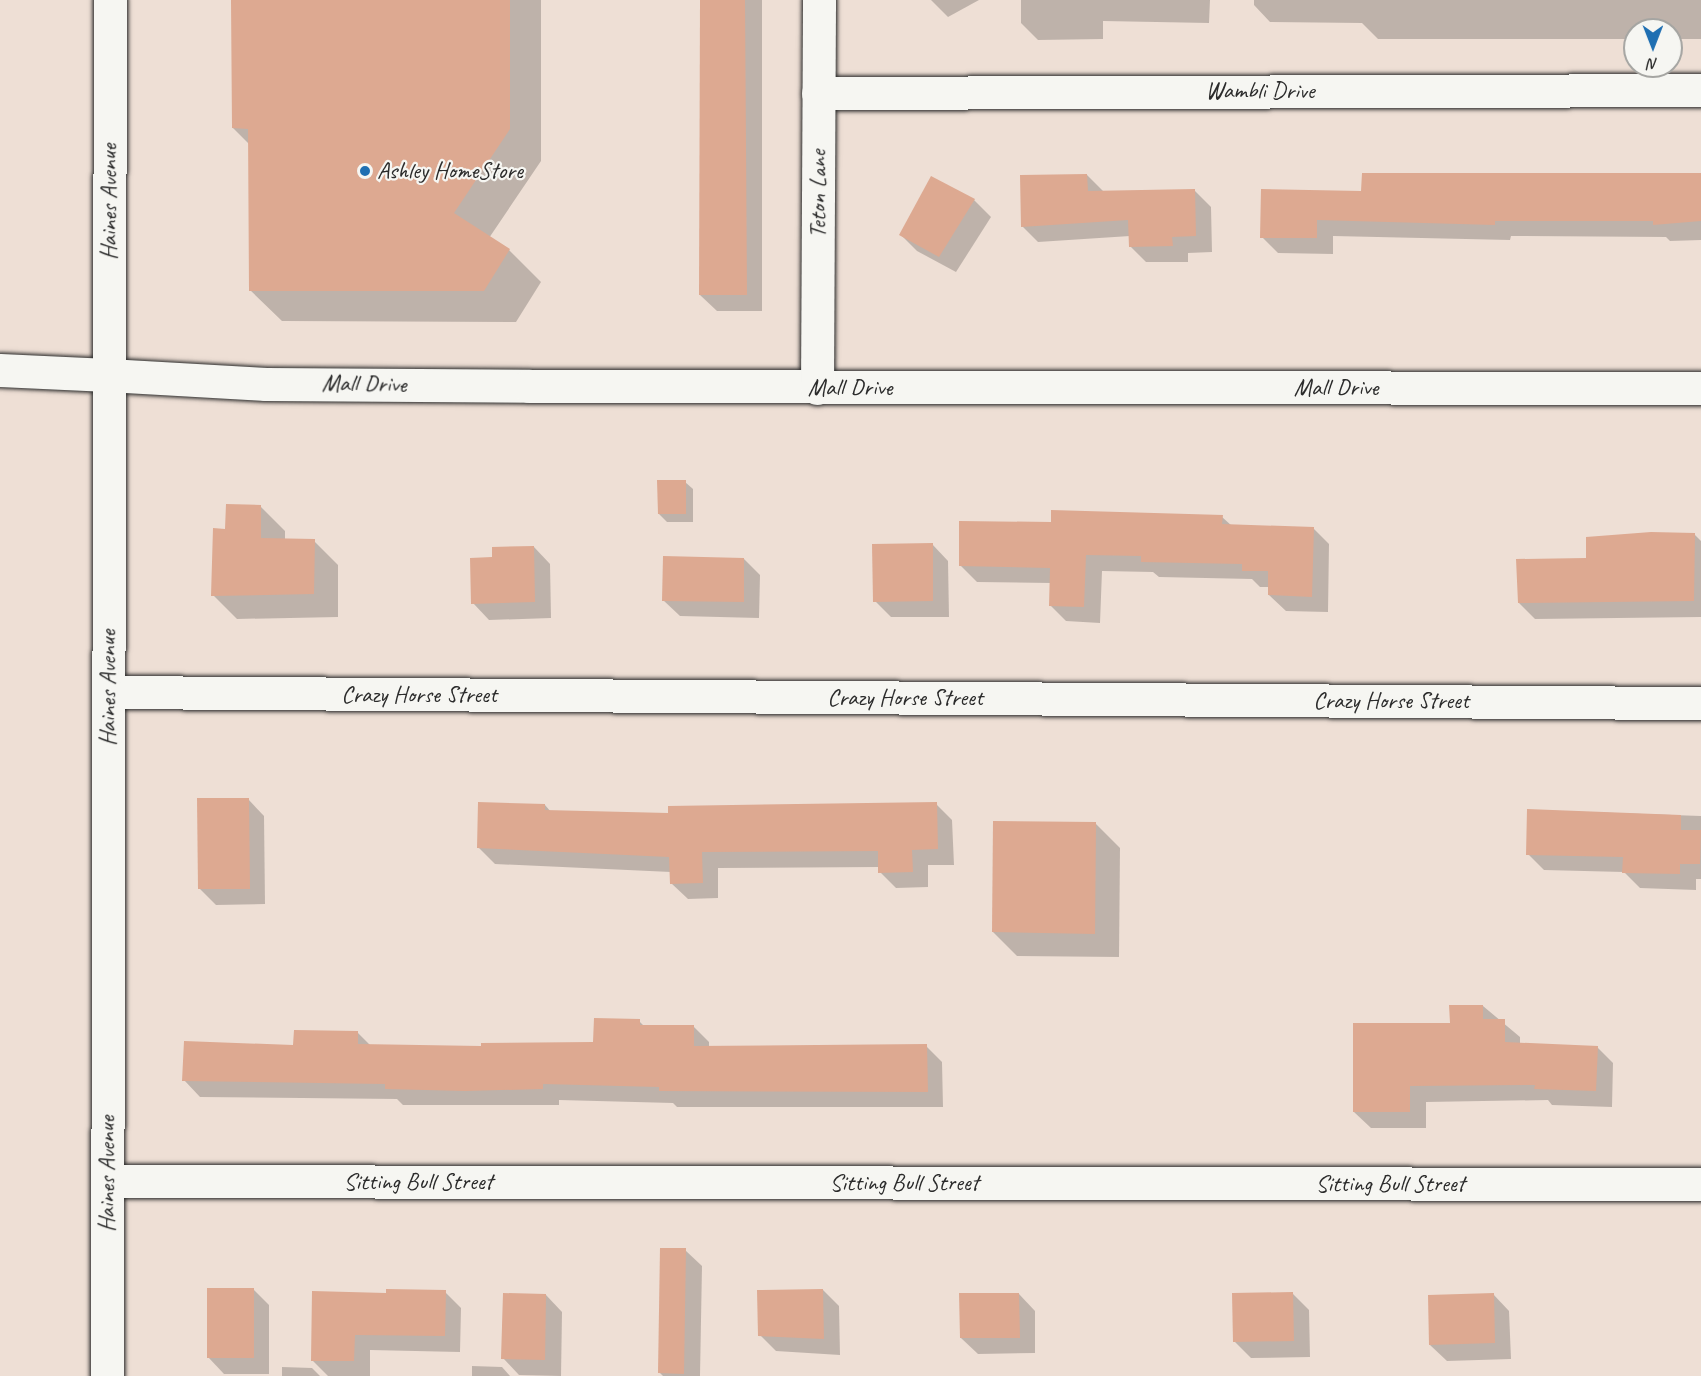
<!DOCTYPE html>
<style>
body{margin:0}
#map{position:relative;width:1701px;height:1376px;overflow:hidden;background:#eedfd5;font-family:Caveat,sans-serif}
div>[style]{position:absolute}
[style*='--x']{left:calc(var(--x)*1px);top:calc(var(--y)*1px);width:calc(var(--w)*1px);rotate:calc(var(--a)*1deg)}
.shadow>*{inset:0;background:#0003}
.building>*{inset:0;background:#dda991}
.roads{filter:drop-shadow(0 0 2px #2b2b2b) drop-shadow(0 0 2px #2b2b2b)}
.minor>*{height:33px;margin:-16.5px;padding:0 16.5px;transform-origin:16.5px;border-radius:16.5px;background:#f6f6f2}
.secondary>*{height:33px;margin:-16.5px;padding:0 16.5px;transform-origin:16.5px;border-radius:16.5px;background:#f6f6f2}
.dots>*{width:16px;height:16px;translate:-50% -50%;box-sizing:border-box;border:3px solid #f6f6f2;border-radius:50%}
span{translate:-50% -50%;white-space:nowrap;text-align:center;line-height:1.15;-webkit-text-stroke:4.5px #f6f6f2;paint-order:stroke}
.street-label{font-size:24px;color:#2b2b2b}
.poi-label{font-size:24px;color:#2b2b2b}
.left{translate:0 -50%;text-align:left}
.north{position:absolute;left:1623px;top:18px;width:60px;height:60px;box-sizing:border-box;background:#f6f6f2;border:2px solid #a5a5a2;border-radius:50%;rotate:180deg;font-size:16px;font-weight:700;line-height:24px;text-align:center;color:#2b2b2b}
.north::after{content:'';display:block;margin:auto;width:21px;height:27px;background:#1f6fb2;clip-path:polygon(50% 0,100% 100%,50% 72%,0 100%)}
</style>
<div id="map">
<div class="shadow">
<div style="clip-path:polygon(233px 0,541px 0,541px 161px,489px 238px,509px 250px,541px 282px,516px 322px,282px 321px,250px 290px,249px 144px,233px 128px)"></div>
<div style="clip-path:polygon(702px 0,762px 0,762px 311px,717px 311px,700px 295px)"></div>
<div style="clip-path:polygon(931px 0,979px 0,948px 17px)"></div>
<div style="clip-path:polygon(1021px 0,1210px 0,1209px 23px,1103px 21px,1103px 39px,1038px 40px,1021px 23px)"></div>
<div style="clip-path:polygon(1254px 0,1701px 0,1701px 39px,1671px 39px,1671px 30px,1635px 30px,1635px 39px,1378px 39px,1362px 23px,1270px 22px,1254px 5px)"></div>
<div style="clip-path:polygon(1087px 175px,1103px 191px,1195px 191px,1211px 207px,1212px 252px,1188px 253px,1188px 262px,1146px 262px,1130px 246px,1130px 236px,1038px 242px,1022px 226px)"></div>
<div style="clip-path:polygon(1701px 175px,1701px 240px,1670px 241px,1666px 237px,1511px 236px,1510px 240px,1333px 236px,1333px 254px,1278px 253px,1262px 237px,1363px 193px)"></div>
<div style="clip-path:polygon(931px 178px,974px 200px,991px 217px,956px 272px,917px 251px,901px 235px)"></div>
<div style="clip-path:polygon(685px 482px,693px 489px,693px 522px,667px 522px,659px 514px)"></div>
<div style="clip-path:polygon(261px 507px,285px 531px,285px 540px,314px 541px,338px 565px,338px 617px,237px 619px,213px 595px,227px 531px)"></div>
<div style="clip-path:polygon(1222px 517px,1232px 526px,1313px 528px,1329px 544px,1328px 612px,1286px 611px,1269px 595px,1270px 587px,1260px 587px,1252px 579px,1159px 577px,1153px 572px,1102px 571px,1100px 623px,1066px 621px,1050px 605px,1051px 583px,977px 582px,961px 566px,1052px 524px)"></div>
<div style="clip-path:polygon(1694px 534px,1701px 541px,1701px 617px,1535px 619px,1519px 603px,1588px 559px)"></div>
<div style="clip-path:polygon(932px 544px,948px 561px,949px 617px,891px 617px,875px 601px)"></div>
<div style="clip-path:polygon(534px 547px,550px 564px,551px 618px,489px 620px,473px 603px,493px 558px)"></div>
<div style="clip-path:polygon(744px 559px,760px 575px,759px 618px,680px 616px,663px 600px)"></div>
<div style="clip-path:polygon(248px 799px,264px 816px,265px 904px,216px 905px,199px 888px)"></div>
<div style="clip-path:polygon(936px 804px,952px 820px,954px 865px,928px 865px,928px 887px,896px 888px,880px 872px,879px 867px,718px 868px,718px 898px,688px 899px,671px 883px,671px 872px,495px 864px,479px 848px,545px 805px,551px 812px,670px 815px)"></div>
<div style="clip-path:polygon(1529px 810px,1701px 816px,1701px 879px,1696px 879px,1696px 890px,1640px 888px,1624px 872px,1544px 870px,1528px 854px)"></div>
<div style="clip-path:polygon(1096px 824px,1120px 848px,1119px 957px,1017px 956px,993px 932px)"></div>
<div style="clip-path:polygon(1483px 1006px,1520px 1037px,1520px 1044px,1597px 1047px,1613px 1063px,1612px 1107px,1552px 1105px,1548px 1100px,1426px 1102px,1426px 1128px,1371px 1128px,1354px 1112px,1451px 1024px)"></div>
<div style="clip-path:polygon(639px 1021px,645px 1027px,693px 1026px,709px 1042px,709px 1048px,926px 1046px,942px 1062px,943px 1107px,677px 1107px,673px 1103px,559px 1100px,559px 1105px,403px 1105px,397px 1099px,200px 1097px,184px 1080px,295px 1046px,358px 1033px,371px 1046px,482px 1048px,594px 1044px)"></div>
<div style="clip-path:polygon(685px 1250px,702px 1266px,700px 1376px,663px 1376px,659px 1372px)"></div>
<div style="clip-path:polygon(253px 1289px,269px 1305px,269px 1374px,224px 1374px,208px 1357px)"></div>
<div style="clip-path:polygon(823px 1290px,839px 1306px,840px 1355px,776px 1351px,760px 1335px)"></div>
<div style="clip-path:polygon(445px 1292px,461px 1308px,460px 1352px,370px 1350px,370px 1376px,328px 1376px,312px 1360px,388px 1295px)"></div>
<div style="clip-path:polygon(1019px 1294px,1035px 1311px,1035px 1353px,978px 1354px,961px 1338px)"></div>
<div style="clip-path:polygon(1293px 1294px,1309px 1310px,1310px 1357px,1251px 1358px,1235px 1342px)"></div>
<div style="clip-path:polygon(1493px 1294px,1509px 1311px,1511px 1359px,1447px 1361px,1430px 1345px)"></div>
<div style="clip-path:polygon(546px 1295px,562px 1312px,561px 1376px,519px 1375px,503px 1358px)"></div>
<div style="clip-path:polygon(472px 1366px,502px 1367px,510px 1376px,472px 1376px)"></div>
<div style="clip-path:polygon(282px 1367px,312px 1368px,320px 1376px,282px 1376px)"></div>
</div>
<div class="building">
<div style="clip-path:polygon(231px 0,510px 0,510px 129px,454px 213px,510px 249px,484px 291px,249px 291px,248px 129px,232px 128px)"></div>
<div style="clip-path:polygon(700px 0,745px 0,747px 295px,699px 295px)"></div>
<div style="clip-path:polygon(1362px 173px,1701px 173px,1701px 221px,1653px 225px,1653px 221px,1495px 221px,1495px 225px,1317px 220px,1317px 238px,1260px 238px,1261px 189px,1361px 191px)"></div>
<div style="clip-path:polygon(1087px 174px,1088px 191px,1195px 189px,1196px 236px,1172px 237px,1173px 246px,1129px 247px,1128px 220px,1021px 227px,1020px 175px)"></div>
<div style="clip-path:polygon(931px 176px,975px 199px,939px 257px,899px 235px)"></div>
<div style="clip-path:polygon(657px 480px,686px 480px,686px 514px,658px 514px)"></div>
<div style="clip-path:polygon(226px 504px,261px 505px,261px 538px,315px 539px,314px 594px,211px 596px,213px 528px,225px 529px)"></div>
<div style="clip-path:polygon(1051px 510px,1223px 515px,1222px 524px,1314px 527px,1312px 597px,1268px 595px,1268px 571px,1242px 571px,1242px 564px,1141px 562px,1141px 556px,1086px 555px,1084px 607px,1049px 606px,1050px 568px,959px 566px,959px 521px,1051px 522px)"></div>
<div style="clip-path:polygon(1651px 532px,1695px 533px,1694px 601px,1518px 603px,1516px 559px,1586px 558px,1586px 537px)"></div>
<div style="clip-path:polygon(933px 543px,933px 601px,873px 602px,872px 544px)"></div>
<div style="clip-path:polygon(534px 546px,535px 602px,471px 604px,470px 558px,492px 557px,492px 547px)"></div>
<div style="clip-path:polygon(663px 556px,744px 558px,744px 602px,662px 601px)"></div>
<div style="clip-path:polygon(197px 798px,249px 798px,250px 889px,198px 889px)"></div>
<div style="clip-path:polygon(478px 802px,545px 804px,545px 810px,668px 813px,668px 806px,937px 802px,938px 849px,912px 850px,913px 872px,878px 873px,878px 851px,702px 852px,703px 883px,670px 884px,669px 857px,477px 848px)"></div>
<div style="clip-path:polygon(1527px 809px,1681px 815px,1681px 830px,1701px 830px,1700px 864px,1680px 864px,1680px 874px,1622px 873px,1623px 857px,1526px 855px)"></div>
<div style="clip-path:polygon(993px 821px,1096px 822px,1095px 934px,992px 932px)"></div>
<div style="clip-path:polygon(1449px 1005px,1483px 1005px,1483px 1019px,1505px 1019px,1505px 1042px,1598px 1046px,1596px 1091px,1534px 1089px,1535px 1085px,1410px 1086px,1410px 1112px,1353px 1112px,1353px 1023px,1450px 1023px)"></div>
<div style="clip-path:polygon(594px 1018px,640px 1019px,640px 1025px,694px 1025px,694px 1046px,927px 1044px,928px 1092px,659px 1091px,659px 1087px,543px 1084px,543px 1089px,465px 1091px,385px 1089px,385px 1084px,182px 1081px,184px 1041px,293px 1045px,294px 1030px,358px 1031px,358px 1044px,481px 1046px,481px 1043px,593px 1042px)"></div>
<div style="clip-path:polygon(660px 1248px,686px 1248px,684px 1374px,658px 1373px)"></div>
<div style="clip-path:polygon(207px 1288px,254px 1288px,254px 1358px,207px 1358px)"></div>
<div style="clip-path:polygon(386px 1289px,446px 1290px,445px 1336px,355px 1335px,354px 1361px,311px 1361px,312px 1291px,386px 1293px)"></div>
<div style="clip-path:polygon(823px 1289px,824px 1339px,758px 1336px,757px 1290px)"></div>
<div style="clip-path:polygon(1293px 1292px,1294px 1341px,1233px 1342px,1232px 1293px)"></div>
<div style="clip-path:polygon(503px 1293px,546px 1294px,545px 1360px,501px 1359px)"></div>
<div style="clip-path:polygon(959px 1293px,1019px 1293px,1020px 1338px,960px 1338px)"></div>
<div style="clip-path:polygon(1494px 1293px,1495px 1343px,1429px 1345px,1428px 1295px)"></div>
</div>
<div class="roads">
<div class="minor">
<div style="--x:818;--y:93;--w:883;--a:-0.19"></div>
<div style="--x:108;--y:375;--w:158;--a:3.3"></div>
<div style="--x:266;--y:384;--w:263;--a:0.4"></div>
<div style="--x:529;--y:386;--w:1172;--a:0.1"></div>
<div style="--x:817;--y:388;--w:388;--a:-89.7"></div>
<div style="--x:109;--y:692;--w:1592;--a:0.4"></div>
<div style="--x:107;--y:1181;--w:1594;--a:0.11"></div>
</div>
<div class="secondary">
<div style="--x:0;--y:370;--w:108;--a:2.7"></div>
<div style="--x:107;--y:1376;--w:1376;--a:-89.88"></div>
</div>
</div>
<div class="dots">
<div style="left:365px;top:171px;background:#1f6fb2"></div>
</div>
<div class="street-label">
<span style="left:1260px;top:91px">Wambli Drive</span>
<span style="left:818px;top:194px;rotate:-90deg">Teton Lane</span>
<span style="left:109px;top:202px;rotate:-90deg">Haines Avenue</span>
<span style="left:364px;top:384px;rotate:1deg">Mall Drive</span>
<span style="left:850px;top:388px">Mall Drive</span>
<span style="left:1336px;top:388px">Mall Drive</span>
<span style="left:108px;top:688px;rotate:-90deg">Haines Avenue</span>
<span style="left:419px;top:695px">Crazy Horse Street</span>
<span style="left:905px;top:698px">Crazy Horse Street</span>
<span style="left:1391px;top:701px">Crazy Horse Street</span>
<span style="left:107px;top:1174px;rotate:-90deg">Haines Avenue</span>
<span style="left:418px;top:1182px">Sitting Bull Street</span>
<span style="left:904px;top:1183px">Sitting Bull Street</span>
<span style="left:1390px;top:1184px">Sitting Bull Street</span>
</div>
<div class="poi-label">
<span class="left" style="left:377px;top:171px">Ashley HomeStore</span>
</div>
<div class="north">N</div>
</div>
